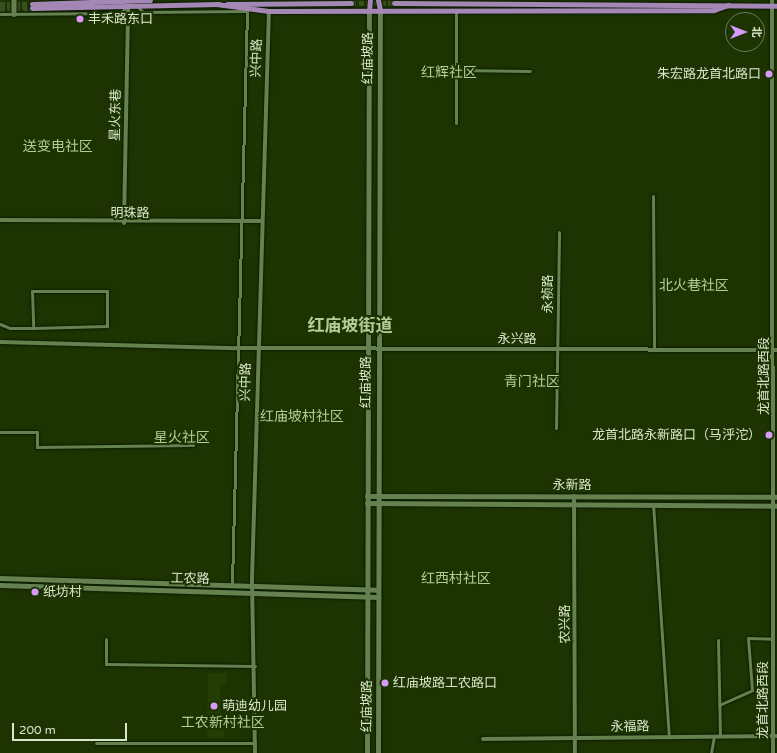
<!DOCTYPE html>
<meta charset="utf-8">
<style>
body{margin:0}
#map{position:relative;width:777px;height:753px;overflow:hidden;background:#1d3402;font-family:"Varela Round","Noto Sans SC",sans-serif}
div>[style]{position:absolute}
[style*='--x']{left:calc(var(--x)*1px);top:calc(var(--y)*1px);width:calc(var(--w)*1px);rotate:calc(var(--a)*1deg)}
.built>*{inset:0;background:#243d04}
.primary-tunnel>*{height:5px;margin-top:-2.5px;transform-origin:0;background:repeating-linear-gradient(90deg,#394f20 0 5px,transparent 0 7.5px)}
.roads{filter:drop-shadow(0 0 1px #091a00) drop-shadow(0 0 1px #091a00)}
.minor>*{height:3px;margin:-1.5px;padding:0 1.5px;transform-origin:1.5px;border-radius:1.5px;background:#668150}
.tertiary>*{height:4px;margin:-2px;padding:0 2px;transform-origin:2px;border-radius:2px;background:#668150}
.secondary>*{height:4.5px;margin:-2.25px;padding:0 2.25px;transform-origin:2.25px;border-radius:2.25px;background:#668150}
.primary>*{height:5px;margin:-2.5px;padding:0 2.5px;transform-origin:2.5px;border-radius:2.5px;background:#a587b5}
.dots>*{width:11px;height:11px;translate:-50% -50%;box-sizing:border-box;border:2px solid #1d3402;border-radius:50%}
span{translate:-50% -50%;white-space:nowrap;text-align:center;line-height:1.15;-webkit-text-stroke:4px #1d3402;paint-order:stroke}
.poi-label{font-size:13px;color:#d6e6cb}
.left{translate:0 -50%;text-align:left}
.right{translate:-100% -50%;text-align:right}
.street-label{font-size:13px;color:#d6e6cb}
.neighbourhood-label{font-size:14px;color:#b1ce99}
.district-label{font-size:17px;color:#b1ce99;font-weight:700}
.north{position:absolute;left:725px;top:12px;width:40px;height:40px;box-sizing:border-box;background:#1d3402;border:1px solid #677b52;border-radius:50%;rotate:90deg;font-size:11px;font-weight:700;line-height:16px;text-align:center;color:#d6e6cb}
.north::after{content:'';display:block;margin:auto;width:14px;height:18px;background:#d69bfa;clip-path:polygon(50% 0,100% 100%,50% 72%,0 100%)}
.scale{position:absolute;left:12px;top:723px;width:115px;height:18px;box-sizing:border-box;border:2px solid #d6e6cb;border-top:0;padding-left:5px;font-size:12px;line-height:14px;white-space:nowrap;color:#d6e6cb;-webkit-text-stroke:3px #1d3402;paint-order:stroke}
</style>
<div id="map">
<div class="built">
<div style="clip-path:polygon(208px 673px,227px 673px,227px 684px,220px 684px,220px 727px,224px 727px,224px 738px,207px 738px)"></div>
</div>
<div class="primary-tunnel">
<div style="--x:351;--y:3;--w:43;--a:0"></div>
<div style="--x:0;--y:4;--w:32;--a:0"></div>
<div style="--x:0;--y:9;--w:32;--a:-2"></div>
</div>
<div class="roads">
<div class="minor">
<div style="--x:138;--y:7;--w:7;--a:45"></div>
<div style="--x:143;--y:12;--w:104;--a:-0.6"></div>
<div style="--x:247;--y:11;--w:574;--a:91.5"></div>
<div style="--x:456;--y:10;--w:113;--a:90"></div>
<div style="--x:0;--y:14;--w:119;--a:-0.5"></div>
<div style="--x:119;--y:13;--w:11;--a:-34"></div>
<div style="--x:456;--y:70;--w:74;--a:0.8"></div>
<div style="--x:653;--y:196;--w:153;--a:89.6"></div>
<div style="--x:0;--y:324;--w:11;--a:22"></div>
<div style="--x:10;--y:328;--w:23;--a:0"></div>
<div style="--x:33;--y:328;--w:74;--a:-1.5"></div>
<div style="--x:107;--y:326;--w:35;--a:-90"></div>
<div style="--x:107;--y:291;--w:75;--a:180"></div>
<div style="--x:32;--y:291;--w:37;--a:88"></div>
<div style="--x:556;--y:428;--w:196;--a:-89.1"></div>
<div style="--x:0;--y:432;--w:37;--a:0"></div>
<div style="--x:37;--y:432;--w:15;--a:90"></div>
<div style="--x:37;--y:447;--w:156;--a:-0.7"></div>
<div style="--x:653;--y:504;--w:234;--a:86.1"></div>
<div style="--x:106;--y:639;--w:25;--a:90"></div>
<div style="--x:106;--y:664;--w:149;--a:0.8"></div>
<div style="--x:718;--y:640;--w:96;--a:88.8"></div>
<div style="--x:719;--y:705;--w:36;--a:-24"></div>
<div style="--x:752;--y:690;--w:52;--a:-94.4"></div>
<div style="--x:748;--y:638;--w:25;--a:2"></div>
<div style="--x:96;--y:743;--w:159;--a:0"></div>
<div style="--x:711;--y:753;--w:17;--a:-80"></div>
</div>
<div class="tertiary">
<div style="--x:772;--y:0;--w:753;--a:89.92"></div>
<div style="--x:0;--y:220;--w:260;--a:0.2"></div>
<div style="--x:124;--y:223;--w:216;--a:-88.9"></div>
<div style="--x:0;--y:342;--w:237;--a:1.5"></div>
<div style="--x:237;--y:348;--w:540;--a:0.21"></div>
<div style="--x:574;--y:496;--w:257;--a:89.8"></div>
<div style="--x:483;--y:739;--w:294;--a:-0.6"></div>
<div style="--x:255;--y:753;--w:174;--a:-91"></div>
<div style="--x:252;--y:579;--w:568;--a:-88.29"></div>
</div>
<div class="secondary">
<div style="--x:14;--y:0;--w:14;--a:90"></div>
<div style="--x:367;--y:496;--w:410;--a:0.1"></div>
<div style="--x:367;--y:503;--w:410;--a:0.4"></div>
<div style="--x:0;--y:578;--w:377;--a:1.8"></div>
<div style="--x:0;--y:585;--w:378;--a:1.8"></div>
<div style="--x:367;--y:753;--w:742;--a:-89.85"></div>
<div style="--x:378;--y:753;--w:743;--a:-89.85"></div>
</div>
<div class="primary">
<div style="--x:378;--y:0;--w:10;--a:79"></div>
<div style="--x:394;--y:3;--w:383;--a:0.4"></div>
<div style="--x:32;--y:4;--w:118;--a:-1.9"></div>
<div style="--x:216;--y:4;--w:53;--a:7.5"></div>
<div style="--x:269;--y:11;--w:445;--a:-0.1"></div>
<div style="--x:714;--y:10;--w:15;--a:-20"></div>
<div style="--x:227;--y:4;--w:124;--a:-0.5"></div>
<div style="--x:32;--y:8;--w:187;--a:-1.2"></div>
<div style="--x:369;--y:11;--w:11;--a:-85"></div>
</div>
</div>
<div class="dots">
<div style="left:80px;top:19px;background:#d69bfa"></div>
<div style="left:769px;top:74px;background:#d69bfa"></div>
<div style="left:769px;top:435px;background:#d69bfa"></div>
<div style="left:35px;top:592px;background:#d69bfa"></div>
<div style="left:385px;top:683px;background:#d69bfa"></div>
<div style="left:214px;top:706px;background:#d69bfa"></div>
</div>
<div class="poi-label">
<span class="left" style="left:88px;top:19px">丰禾路东口</span>
<span class="right" style="left:761px;top:74px">朱宏路龙首北路口</span>
<span class="right" style="left:761px;top:435px">龙首北路永新路口（马泘沱）</span>
<span class="left" style="left:43px;top:592px">纸坊村</span>
<span class="left" style="left:393px;top:683px">红庙坡路工农路口</span>
<span class="left" style="left:222px;top:706px">萌迪幼儿园</span>
</div>
<div class="street-label">
<span style="left:257px;top:58px;rotate:-88deg">兴中路</span>
<span style="left:368px;top:58px;rotate:-90deg">红庙坡路</span>
<span style="left:116px;top:115px;rotate:-89deg">星火东巷</span>
<span style="left:130px;top:213px">明珠路</span>
<span style="left:548px;top:294px;rotate:-90deg">永祯路</span>
<span style="left:517px;top:339px">永兴路</span>
<span style="left:764px;top:376px;rotate:-90deg">龙首北路西段</span>
<span style="left:246px;top:382px;rotate:-89deg">兴中路</span>
<span style="left:366px;top:382px;rotate:-90deg">红庙坡路</span>
<span style="left:572px;top:485px">永新路</span>
<span style="left:190px;top:579px;rotate:1deg">工农路</span>
<span style="left:565px;top:624px;rotate:-90deg">农兴路</span>
<span style="left:763px;top:700px;rotate:-90deg">龙首北路西段</span>
<span style="left:367px;top:706px;rotate:-90deg">红庙坡路</span>
<span style="left:630px;top:727px;rotate:-1deg">永福路</span>
</div>
<div class="neighbourhood-label">
<span style="left:449px;top:73px">红辉社区</span>
<span style="left:58px;top:147px">送变电社区</span>
<span style="left:694px;top:286px">北火巷社区</span>
<span style="left:532px;top:382px">青门社区</span>
<span style="left:302px;top:417px">红庙坡村社区</span>
<span style="left:182px;top:438px">星火社区</span>
<span style="left:456px;top:579px">红西村社区</span>
<span style="left:223px;top:723px">工农新村社区</span>
</div>
<div class="district-label">
<span style="left:350px;top:326px">红庙坡街道</span>
</div>
<div class="north">北</div>
<div class="scale">200 m</div>
</div>
